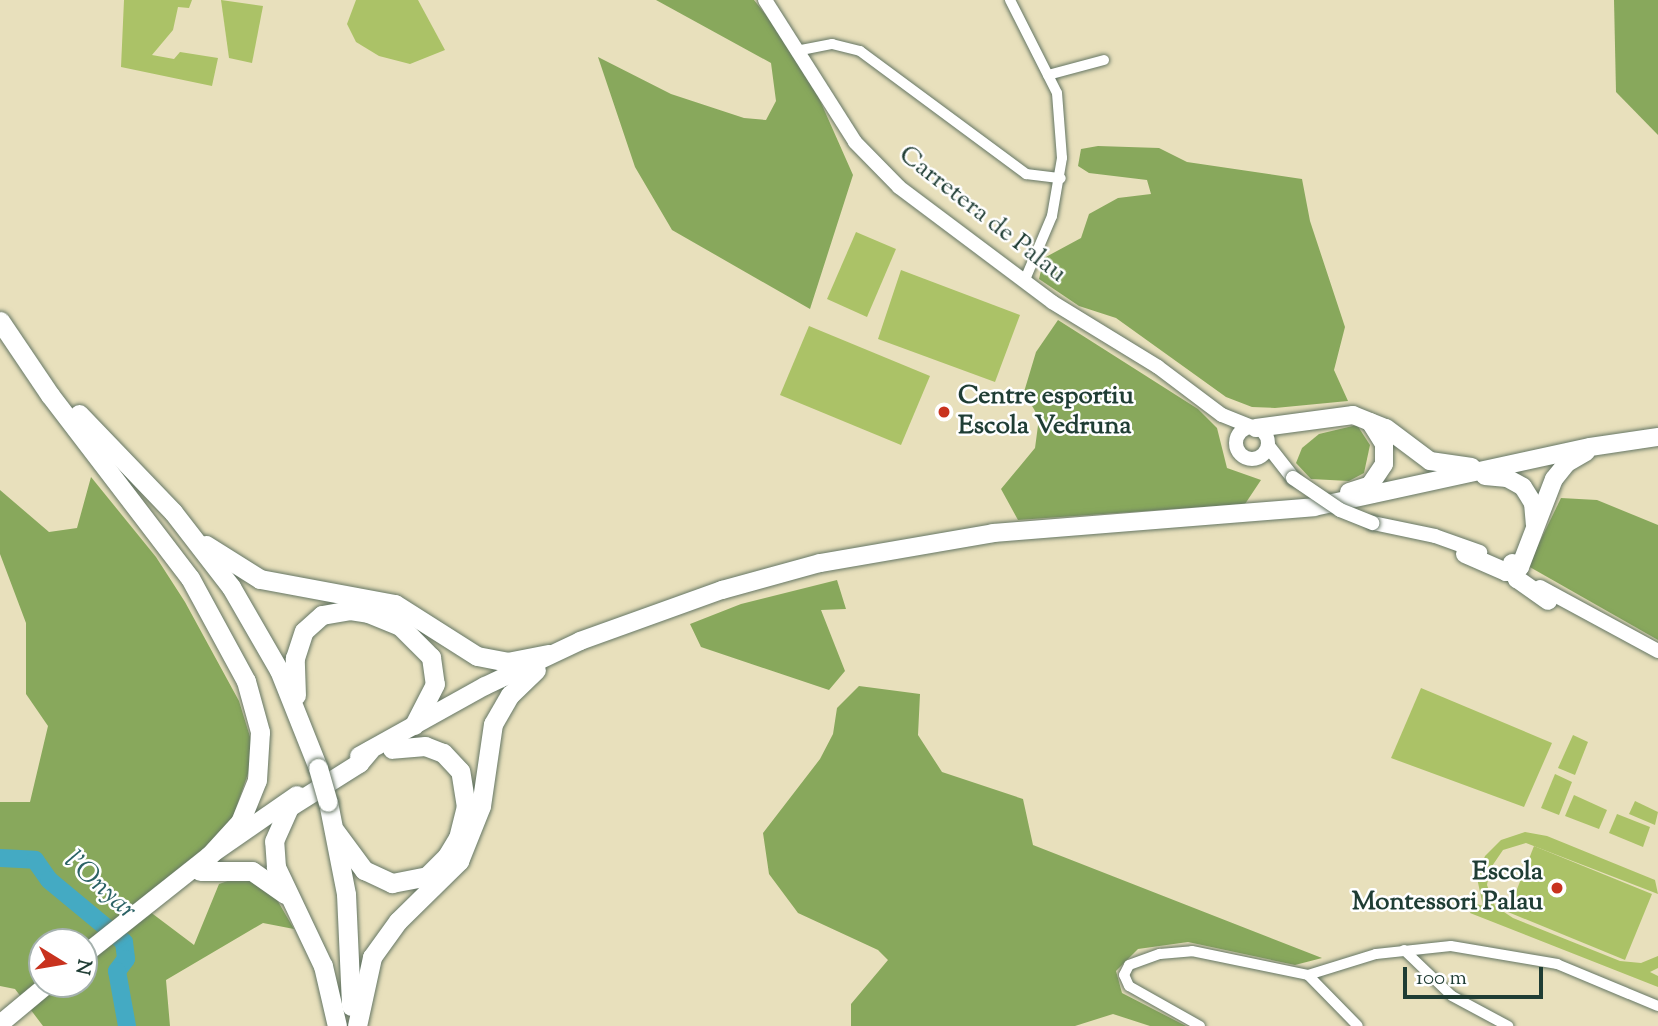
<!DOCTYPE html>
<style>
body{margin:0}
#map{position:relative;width:1658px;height:1026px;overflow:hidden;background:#e8e0bc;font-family:"Sorts Mill Goudy",serif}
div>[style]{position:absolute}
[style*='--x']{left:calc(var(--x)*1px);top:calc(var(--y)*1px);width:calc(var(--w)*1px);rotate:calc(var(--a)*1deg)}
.green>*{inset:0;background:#abc267}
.forest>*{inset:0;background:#88a85c}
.river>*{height:18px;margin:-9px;padding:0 9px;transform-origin:9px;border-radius:9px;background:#44aac3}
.roads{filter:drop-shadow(0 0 2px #657664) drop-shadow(0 0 2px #657664)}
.minor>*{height:10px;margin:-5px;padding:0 5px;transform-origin:5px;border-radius:5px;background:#fff}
.tertiary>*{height:14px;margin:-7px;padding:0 7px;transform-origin:7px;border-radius:7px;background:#fff}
.tertiary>.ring{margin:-7px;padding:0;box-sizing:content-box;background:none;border:14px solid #fff;border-radius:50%}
.primary>*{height:18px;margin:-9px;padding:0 9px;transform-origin:9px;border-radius:9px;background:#fff}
.trunk>*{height:19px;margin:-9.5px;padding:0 9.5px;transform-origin:9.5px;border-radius:9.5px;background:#fff}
.bridges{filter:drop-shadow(0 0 2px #657664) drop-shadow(0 0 2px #657664)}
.tertiary-bridge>*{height:14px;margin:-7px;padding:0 7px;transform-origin:7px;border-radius:7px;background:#fff}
.trunk-bridge>*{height:19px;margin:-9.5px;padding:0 9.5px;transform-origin:9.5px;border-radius:9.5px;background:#fff}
.dots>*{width:19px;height:19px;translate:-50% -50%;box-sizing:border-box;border:4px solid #fff;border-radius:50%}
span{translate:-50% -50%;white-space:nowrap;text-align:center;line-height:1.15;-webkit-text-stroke:5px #fff;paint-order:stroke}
.street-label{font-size:26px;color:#1f3d34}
.poi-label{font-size:26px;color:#1f3d34;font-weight:700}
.left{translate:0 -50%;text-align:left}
.right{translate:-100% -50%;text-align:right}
.water-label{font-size:28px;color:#2c6366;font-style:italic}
.north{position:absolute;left:28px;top:928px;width:70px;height:70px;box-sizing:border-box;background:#fff;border:2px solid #a5b1ae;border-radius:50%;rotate:101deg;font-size:19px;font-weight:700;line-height:28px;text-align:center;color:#1f3d34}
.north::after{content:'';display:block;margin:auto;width:24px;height:32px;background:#c8321e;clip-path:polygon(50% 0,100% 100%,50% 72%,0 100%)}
.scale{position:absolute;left:1403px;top:967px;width:140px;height:32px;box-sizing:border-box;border:4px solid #1f3d34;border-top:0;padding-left:9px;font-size:21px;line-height:24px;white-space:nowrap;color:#1f3d34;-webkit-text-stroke:5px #fff;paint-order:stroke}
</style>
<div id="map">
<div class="green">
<div style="clip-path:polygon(124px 0,192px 0,189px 8px,178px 7px,173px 30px,152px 55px,174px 59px,180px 52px,218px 58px,212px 86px,121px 67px)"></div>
<div style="clip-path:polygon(221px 0,263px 6px,252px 63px,229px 58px)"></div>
<div style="clip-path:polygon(356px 0,418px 0,445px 50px,410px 64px,379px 56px,356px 42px,347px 24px)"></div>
<div style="clip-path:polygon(856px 232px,896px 249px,867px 317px,827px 299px)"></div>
<div style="clip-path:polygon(901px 270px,1020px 315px,995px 382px,878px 339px)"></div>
<div style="clip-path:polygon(809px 326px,930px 376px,901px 445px,780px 395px)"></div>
<div style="clip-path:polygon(1421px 688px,1552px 743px,1524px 807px,1391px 758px)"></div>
<div style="clip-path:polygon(1573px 735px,1588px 742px,1575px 775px,1558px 768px)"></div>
<div style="clip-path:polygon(1555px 774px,1572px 782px,1559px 815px,1541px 808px)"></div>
<div style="clip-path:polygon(1574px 795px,1607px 810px,1599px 829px,1565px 816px)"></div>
<div style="clip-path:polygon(1635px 801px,1658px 812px,1655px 825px,1629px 814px)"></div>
<div style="clip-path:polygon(1617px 814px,1650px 827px,1643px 847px,1609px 833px)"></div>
<div style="clip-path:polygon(1525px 832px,1547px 836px,1655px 880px,1658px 894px,1526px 843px,1503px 850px,1490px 869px,1487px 885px,1495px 906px,1513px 918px,1620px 961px,1641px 963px,1658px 956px,1658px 968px,1650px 972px,1658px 976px,1658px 987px,1470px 913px,1474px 903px,1483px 906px,1477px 878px,1485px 856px,1501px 840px)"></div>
<div style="clip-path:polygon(1534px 846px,1652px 894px,1625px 960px,1508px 912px)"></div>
</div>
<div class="forest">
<div style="clip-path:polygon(656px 0,754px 0,803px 62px,853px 175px,810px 309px,672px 230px,635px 167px,598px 57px,671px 94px,744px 118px,766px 120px,776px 101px,771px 63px)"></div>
<div style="clip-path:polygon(1614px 0,1658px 0,1658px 135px,1616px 92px)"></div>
<div style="clip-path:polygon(1098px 146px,1159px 148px,1187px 162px,1302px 179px,1310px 221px,1345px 327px,1334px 370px,1348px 401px,1275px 408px,1252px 407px,1226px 397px,1116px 318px,1079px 306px,1039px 279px,1044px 258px,1081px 238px,1089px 214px,1118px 198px,1151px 194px,1147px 180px,1089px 173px,1078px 166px,1081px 149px)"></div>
<div style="clip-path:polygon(1058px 320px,1198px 409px,1217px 428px,1227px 468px,1261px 480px,1245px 504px,1018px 520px,1001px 489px,1035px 448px,1039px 418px,1024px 392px,1036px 352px)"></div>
<div style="clip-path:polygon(1357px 425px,1370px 445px,1364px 473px,1349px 481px,1311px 479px,1296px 463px,1302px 448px,1319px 434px)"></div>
<div style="clip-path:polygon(evenodd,91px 477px,156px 557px,185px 602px,239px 701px,255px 753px,232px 820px,203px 851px,137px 902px,194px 945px,219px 884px,242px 876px,276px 898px,294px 929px,263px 923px,166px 980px,170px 1026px,43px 1026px,15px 989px,0 986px,0 802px,30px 802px,48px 726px,26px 694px,26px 623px,0 554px,0 490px,49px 532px,77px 528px,91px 477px,42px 942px,84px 942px,84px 984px,42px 984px,42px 942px)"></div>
<div style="clip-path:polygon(1561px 498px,1597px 500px,1658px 525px,1658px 640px,1528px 566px)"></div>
<div style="clip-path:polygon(837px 580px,846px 609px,821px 610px,845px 671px,829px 690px,701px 647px,690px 624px,741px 604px)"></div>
<div style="clip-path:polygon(859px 686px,920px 694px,918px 735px,942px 772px,1023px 799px,1033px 845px,1322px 958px,1295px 965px,1188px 942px,1138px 949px,1116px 971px,1122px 993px,1186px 1026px,1150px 1026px,1113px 1014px,1075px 1026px,851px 1026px,851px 1004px,888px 960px,878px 950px,798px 913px,769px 874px,763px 833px,820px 759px,833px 734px,837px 708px)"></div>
</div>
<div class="river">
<div style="--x:0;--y:858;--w:35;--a:3"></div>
<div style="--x:35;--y:860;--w:24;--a:55"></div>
<div style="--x:49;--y:880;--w:97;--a:39.6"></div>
<div style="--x:124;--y:942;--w:17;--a:83"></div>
<div style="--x:126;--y:959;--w:15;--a:127"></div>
<div style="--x:117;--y:971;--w:56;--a:79.7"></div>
</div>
<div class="roads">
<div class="minor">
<div style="--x:1010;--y:0;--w:104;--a:63.2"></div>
<div style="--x:1057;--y:93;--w:65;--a:85.6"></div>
<div style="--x:1062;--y:158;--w:59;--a:99.8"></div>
<div style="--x:1052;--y:216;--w:72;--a:113"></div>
<div style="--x:796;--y:51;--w:37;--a:-11"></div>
<div style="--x:832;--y:44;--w:29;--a:14"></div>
<div style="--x:860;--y:51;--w:207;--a:36.5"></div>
<div style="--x:1026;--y:174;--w:35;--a:7"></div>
<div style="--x:1048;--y:75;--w:58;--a:-15"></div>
<div style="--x:1404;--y:950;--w:66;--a:43.8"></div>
<div style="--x:1452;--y:996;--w:64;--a:28.2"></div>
<div style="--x:1308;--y:975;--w:71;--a:45.6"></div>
<div style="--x:1200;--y:1026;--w:81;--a:-150.6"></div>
<div style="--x:1129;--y:986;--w:12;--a:-114"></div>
<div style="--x:1124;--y:975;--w:11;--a:-63"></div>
<div style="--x:1129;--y:965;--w:33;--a:-20"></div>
<div style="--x:1160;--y:954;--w:32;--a:-5"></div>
<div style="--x:1192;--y:951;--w:118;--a:11.7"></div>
<div style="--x:1308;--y:975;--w:71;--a:-17.2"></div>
<div style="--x:1376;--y:954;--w:75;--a:-6.1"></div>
<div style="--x:1451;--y:946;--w:108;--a:9.6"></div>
<div style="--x:1557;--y:964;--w:109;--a:22.6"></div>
</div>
<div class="tertiary">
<div style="--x:765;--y:0;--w:168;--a:57.6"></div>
<div style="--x:855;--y:142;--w:63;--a:45.6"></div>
<div style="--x:899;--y:187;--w:191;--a:36.9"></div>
<div style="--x:1052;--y:302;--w:124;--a:31.5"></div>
<div style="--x:1158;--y:367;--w:80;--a:36.9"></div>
<div style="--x:1222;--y:415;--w:35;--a:22"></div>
<div class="ring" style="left:1236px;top:427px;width:18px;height:18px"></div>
<div style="--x:1268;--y:446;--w:41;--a:52"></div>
<div style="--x:1373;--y:523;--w:63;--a:11.8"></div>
<div style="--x:1435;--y:536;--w:48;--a:19.6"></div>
<div style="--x:1540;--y:587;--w:134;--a:28.5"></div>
</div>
<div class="primary">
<div style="--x:1256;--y:428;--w:98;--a:-7.6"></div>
<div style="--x:1353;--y:415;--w:35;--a:22"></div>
<div style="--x:1386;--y:428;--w:55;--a:36.9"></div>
<div style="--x:1430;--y:461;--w:42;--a:8.1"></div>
<div style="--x:1485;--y:476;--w:22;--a:5"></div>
<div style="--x:1507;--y:478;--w:18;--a:29"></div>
<div style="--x:1523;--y:487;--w:19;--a:58"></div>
<div style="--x:1533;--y:503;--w:21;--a:85"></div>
<div style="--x:1349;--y:492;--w:22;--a:-18"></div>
<div style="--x:1370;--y:485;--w:25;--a:-56"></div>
<div style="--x:1384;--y:464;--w:20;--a:-90"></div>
<div style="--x:1384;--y:444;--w:26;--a:-122"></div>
<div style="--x:1465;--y:554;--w:45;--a:23.7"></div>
<div style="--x:1506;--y:572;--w:15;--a:-20"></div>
<div style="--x:1520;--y:567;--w:94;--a:-68.9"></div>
<div style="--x:1554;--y:479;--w:21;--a:-51"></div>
<div style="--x:1567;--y:463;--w:22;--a:-30"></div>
<div style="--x:1512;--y:563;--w:17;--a:73"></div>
<div style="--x:1517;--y:579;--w:38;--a:35"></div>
<div style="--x:359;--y:756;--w:144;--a:-29.1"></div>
<div style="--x:485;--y:686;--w:105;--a:-25.3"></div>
<div style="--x:580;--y:641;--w:151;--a:-19.8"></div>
<div style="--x:722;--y:590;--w:102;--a:-15.4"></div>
<div style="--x:820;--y:563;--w:176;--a:-9.8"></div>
<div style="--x:993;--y:533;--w:322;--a:-4.6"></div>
<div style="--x:1314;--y:507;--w:282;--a:-12.3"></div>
<div style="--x:1590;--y:447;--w:69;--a:-8.4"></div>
<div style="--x:84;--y:955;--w:159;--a:-38.4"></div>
<div style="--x:209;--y:856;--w:107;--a:-34.7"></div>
<div style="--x:0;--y:1024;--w:62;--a:-39.8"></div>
</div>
<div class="trunk">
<div style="--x:0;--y:321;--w:89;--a:56"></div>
<div style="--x:50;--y:395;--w:230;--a:52.6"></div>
<div style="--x:190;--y:578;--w:117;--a:61.5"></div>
<div style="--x:246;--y:681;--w:53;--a:74.6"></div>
<div style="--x:260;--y:732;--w:48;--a:93.6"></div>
<div style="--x:257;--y:780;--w:45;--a:112"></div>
<div style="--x:240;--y:822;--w:46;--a:132.4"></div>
<div style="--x:79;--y:414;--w:136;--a:46.2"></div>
<div style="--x:173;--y:512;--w:95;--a:52.3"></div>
<div style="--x:231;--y:587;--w:96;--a:60"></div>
<div style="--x:279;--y:670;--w:105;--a:68.3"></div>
<div style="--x:206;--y:545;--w:64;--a:32.2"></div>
<div style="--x:260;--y:579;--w:137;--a:10.5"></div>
<div style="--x:395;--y:604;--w:97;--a:32.4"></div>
<div style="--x:477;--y:656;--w:31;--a:11"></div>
<div style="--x:507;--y:662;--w:43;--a:-10.8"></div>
<div style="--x:296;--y:695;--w:37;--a:-92"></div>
<div style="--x:295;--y:658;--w:28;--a:-72"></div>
<div style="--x:304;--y:631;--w:24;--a:-42"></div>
<div style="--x:322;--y:615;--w:28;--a:-10"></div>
<div style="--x:350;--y:610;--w:18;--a:9"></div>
<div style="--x:368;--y:613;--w:35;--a:22"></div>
<div style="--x:400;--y:626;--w:44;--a:45"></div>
<div style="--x:431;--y:657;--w:27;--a:82"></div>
<div style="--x:435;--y:684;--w:46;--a:117.1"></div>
<div style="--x:328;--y:802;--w:94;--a:78.9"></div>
<div style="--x:346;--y:894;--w:112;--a:87.4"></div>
<div style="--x:335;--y:831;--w:49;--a:53.4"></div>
<div style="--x:364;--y:870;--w:31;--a:25"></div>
<div style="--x:392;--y:883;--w:36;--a:-11"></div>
<div style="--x:427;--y:876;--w:28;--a:-45"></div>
<div style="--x:447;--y:856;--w:21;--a:-59"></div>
<div style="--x:458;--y:838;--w:32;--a:-76"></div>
<div style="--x:466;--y:807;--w:36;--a:-99"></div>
<div style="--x:460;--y:771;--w:25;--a:-133"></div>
<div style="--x:443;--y:753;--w:19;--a:-159"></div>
<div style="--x:425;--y:746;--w:33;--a:175"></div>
<div style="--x:200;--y:871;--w:52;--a:0"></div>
<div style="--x:252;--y:871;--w:40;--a:34.9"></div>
<div style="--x:337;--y:1026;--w:62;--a:-103.1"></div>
<div style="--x:323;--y:966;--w:110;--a:-115.4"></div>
<div style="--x:276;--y:867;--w:26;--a:-94"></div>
<div style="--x:274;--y:841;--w:37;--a:-66"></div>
<div style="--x:289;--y:807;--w:83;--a:-32.2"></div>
<div style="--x:359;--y:763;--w:17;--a:-50"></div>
<div style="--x:357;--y:1026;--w:71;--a:-77.7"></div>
<div style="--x:372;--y:957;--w:44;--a:-54.2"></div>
<div style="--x:398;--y:921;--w:86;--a:-44.5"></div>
<div style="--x:459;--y:861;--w:59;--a:-68.2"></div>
<div style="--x:481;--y:806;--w:83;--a:-81.7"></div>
<div style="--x:493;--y:724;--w:34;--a:-60"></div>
<div style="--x:510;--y:695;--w:36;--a:-44"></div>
</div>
</div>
<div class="bridges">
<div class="tertiary-bridge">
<div style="--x:1293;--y:478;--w:57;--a:34.2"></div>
<div style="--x:1340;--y:510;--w:35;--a:22"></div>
</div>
<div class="trunk-bridge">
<div style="--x:318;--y:768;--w:35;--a:74"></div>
</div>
</div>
<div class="dots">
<div style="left:944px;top:412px;background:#c8321e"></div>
<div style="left:1557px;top:888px;background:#c8321e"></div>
</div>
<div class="street-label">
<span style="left:982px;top:215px;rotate:38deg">Carretera de Palau</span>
</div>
<div class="poi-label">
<span class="left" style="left:958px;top:412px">Centre esportiu<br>Escola Vedruna</span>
<span class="right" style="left:1543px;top:888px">Escola<br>Montessori Palau</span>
</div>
<div class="water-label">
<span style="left:100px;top:886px;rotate:42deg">l'Onyar</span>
</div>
<div class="north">N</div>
<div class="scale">100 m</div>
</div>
